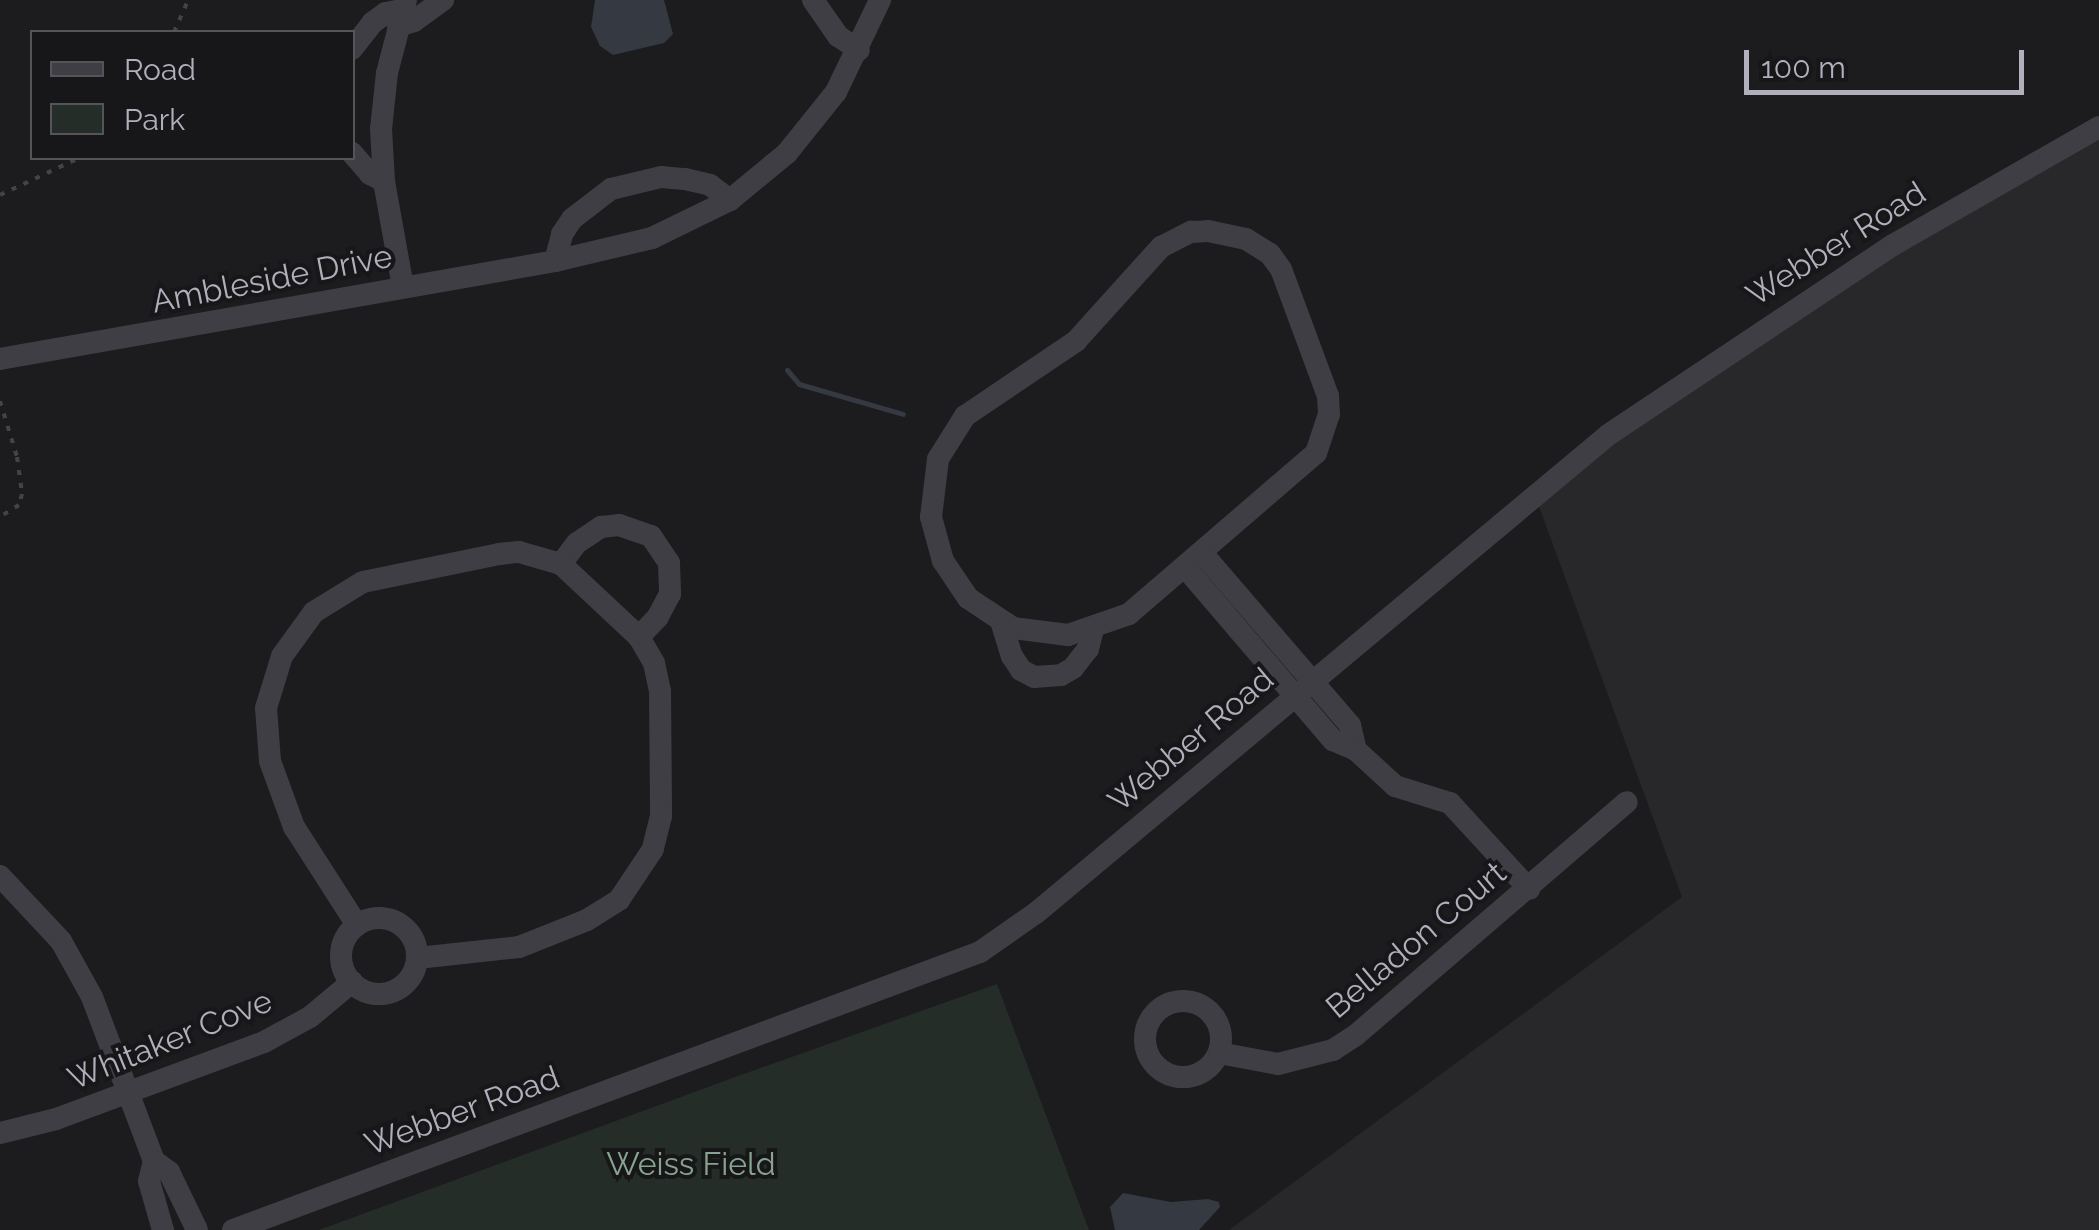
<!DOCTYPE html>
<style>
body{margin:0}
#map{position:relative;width:2099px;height:1230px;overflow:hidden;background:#1c1b1d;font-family:Raleway,sans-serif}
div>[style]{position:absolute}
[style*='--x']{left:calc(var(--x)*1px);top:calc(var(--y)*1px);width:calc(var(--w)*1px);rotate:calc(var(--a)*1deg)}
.built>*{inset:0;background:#28272a}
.green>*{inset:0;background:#252d28}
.water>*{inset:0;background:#343942}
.stream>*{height:5px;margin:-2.5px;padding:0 2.5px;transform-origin:2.5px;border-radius:2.5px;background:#343942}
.path>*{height:4px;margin-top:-2px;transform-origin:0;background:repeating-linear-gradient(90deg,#434349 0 5px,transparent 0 13px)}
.minor>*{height:22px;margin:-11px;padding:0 11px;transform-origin:11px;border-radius:11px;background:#3f3e44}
.minor>.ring{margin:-11px;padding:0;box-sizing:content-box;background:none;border:22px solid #3f3e44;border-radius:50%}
span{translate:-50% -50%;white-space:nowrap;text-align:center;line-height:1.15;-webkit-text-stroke:8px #171618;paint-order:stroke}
.street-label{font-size:32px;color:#afb0bb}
.park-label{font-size:32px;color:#88a491}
.legend{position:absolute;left:30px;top:30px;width:325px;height:130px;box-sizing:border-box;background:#171618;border:2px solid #545459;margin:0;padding:12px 18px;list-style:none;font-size:30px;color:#afb0bb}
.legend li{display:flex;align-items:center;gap:20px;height:50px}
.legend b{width:50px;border:2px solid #545459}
.scale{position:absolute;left:1744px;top:50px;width:280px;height:45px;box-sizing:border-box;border:5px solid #afb0bb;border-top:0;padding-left:12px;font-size:30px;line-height:35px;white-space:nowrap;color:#afb0bb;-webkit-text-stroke:8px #171618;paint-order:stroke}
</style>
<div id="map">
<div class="built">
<div style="clip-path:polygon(2099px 135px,2099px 1230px,1229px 1230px,1682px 897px,1537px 501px,1581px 464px,1819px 301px)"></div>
</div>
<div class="green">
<div style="clip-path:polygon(997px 984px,1089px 1230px,319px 1230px,738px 1076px)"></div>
</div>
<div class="water">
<div style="clip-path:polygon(595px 0,664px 0,673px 34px,664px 43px,613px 55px,600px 46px,591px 27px)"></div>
<div style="clip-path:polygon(1123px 1193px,1171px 1202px,1208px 1199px,1219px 1202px,1220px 1207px,1199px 1230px,1115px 1230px,1110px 1207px)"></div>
</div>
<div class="stream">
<div style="--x:787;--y:370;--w:18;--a:49"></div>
<div style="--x:799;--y:384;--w:108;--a:16.1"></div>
</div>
<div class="path">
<div style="--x:174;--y:32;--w:35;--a:-66"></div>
<div style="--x:0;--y:195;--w:87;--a:-25.1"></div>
<div style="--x:0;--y:401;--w:59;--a:73.1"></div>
<div style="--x:17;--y:457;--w:37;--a:82"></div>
<div style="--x:22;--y:494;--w:11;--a:105"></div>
<div style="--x:19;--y:505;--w:22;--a:148"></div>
</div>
<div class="minor">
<div style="--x:813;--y:0;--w:44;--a:55.2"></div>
<div style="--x:838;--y:36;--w:25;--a:34"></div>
<div style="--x:398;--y:26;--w:17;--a:-17"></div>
<div style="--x:414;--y:21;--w:36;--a:-36"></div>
<div style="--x:352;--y:49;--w:33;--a:-52"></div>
<div style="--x:372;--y:23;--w:17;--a:-36"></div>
<div style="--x:386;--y:13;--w:16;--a:-11"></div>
<div style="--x:352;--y:153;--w:28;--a:49"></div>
<div style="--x:370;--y:174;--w:16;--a:27"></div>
<div style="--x:1208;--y:231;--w:39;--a:12"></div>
<div style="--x:1246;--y:239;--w:28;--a:32"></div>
<div style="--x:1270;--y:254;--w:19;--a:54"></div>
<div style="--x:1281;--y:269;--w:135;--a:69.7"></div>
<div style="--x:1328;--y:396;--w:18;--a:87"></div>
<div style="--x:1329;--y:414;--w:41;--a:108.4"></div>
<div style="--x:1316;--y:453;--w:247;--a:139.3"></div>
<div style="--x:1129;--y:614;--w:65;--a:161"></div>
<div style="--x:1068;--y:635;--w:55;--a:-172.7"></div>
<div style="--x:1013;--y:628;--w:54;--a:-146.3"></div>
<div style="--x:968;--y:598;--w:45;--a:-124"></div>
<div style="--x:943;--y:561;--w:46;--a:-105.3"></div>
<div style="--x:931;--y:517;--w:58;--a:-83.1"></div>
<div style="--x:938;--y:459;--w:51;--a:-57.9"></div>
<div style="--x:965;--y:416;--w:134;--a:-34"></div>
<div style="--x:1076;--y:341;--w:127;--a:-47.9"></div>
<div style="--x:1161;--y:247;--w:34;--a:-27"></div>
<div style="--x:1191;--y:232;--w:17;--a:-3"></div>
<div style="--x:555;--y:261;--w:28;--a:-75"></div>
<div style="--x:562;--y:234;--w:18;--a:-56"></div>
<div style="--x:572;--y:219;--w:49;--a:-37.6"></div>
<div style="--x:611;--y:189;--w:51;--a:-13.5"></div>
<div style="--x:661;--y:177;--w:24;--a:5"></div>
<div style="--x:685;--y:179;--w:26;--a:13"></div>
<div style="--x:710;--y:185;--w:25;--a:37"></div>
<div style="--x:403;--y:287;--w:108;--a:-100.2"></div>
<div style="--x:384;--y:181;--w:52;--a:-93.3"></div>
<div style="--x:381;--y:129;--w:56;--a:-83.9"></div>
<div style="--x:387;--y:73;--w:75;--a:-75.4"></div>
<div style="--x:0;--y:359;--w:564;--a:-10.01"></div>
<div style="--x:555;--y:261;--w:100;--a:-13.3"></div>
<div style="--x:652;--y:238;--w:87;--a:-26"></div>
<div style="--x:730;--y:200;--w:74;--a:-39.5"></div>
<div style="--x:787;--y:153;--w:78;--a:-51.2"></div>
<div style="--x:836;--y:92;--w:102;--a:-64.4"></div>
<div style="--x:1202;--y:553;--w:227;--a:49.3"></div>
<div style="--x:1350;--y:725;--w:26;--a:77"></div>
<div style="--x:561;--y:564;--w:26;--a:-53"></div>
<div style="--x:577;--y:543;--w:29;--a:-34"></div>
<div style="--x:601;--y:527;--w:18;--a:-6"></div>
<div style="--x:619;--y:525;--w:34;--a:19"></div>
<div style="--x:651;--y:536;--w:32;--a:56"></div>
<div style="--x:669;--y:563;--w:31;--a:88"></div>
<div style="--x:670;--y:594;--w:26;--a:118"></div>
<div style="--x:658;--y:617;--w:28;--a:134"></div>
<div style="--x:1185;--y:567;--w:228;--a:49.5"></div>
<div style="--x:1333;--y:740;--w:25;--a:23"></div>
<div style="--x:1356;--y:750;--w:53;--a:42.7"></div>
<div style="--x:1395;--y:786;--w:58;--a:17.2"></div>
<div style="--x:1450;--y:803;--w:117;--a:47.4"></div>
<div style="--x:1001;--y:621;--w:37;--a:73"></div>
<div style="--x:1012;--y:656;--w:17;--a:57"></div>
<div style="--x:1021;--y:670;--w:15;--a:28"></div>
<div style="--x:1034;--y:677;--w:27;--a:-4"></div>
<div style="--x:1061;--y:675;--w:14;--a:-30"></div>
<div style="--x:1073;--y:668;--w:24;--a:-52"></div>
<div style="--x:1088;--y:649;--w:21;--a:-76"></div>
<div style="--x:0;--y:876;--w:89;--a:46.8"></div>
<div style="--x:61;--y:941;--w:64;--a:61"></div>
<div style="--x:92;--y:997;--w:175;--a:69.3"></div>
<div style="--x:154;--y:1161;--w:21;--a:104"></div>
<div style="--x:149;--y:1181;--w:51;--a:74.1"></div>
<div class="ring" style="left:341px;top:918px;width:54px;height:54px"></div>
<div style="--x:357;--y:925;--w:117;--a:-122.7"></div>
<div style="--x:294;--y:827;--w:70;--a:-110"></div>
<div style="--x:270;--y:761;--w:53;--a:-94.3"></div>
<div style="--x:266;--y:708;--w:54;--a:-72.9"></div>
<div style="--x:282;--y:656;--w:54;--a:-54"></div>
<div style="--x:314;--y:612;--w:57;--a:-31.5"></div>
<div style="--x:363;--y:582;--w:139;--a:-11.6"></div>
<div style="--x:499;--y:554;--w:20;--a:-6"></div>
<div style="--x:519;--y:552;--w:44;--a:15.9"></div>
<div style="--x:561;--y:564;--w:107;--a:43.1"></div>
<div style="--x:639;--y:637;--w:30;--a:60"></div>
<div style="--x:654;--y:663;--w:29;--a:78"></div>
<div style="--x:660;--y:691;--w:125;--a:89.5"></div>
<div style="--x:661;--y:816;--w:34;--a:104"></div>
<div style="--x:653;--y:849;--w:61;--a:123.7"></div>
<div style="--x:619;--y:900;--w:38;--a:148"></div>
<div style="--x:587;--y:920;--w:73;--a:158.3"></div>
<div style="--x:519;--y:947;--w:102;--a:173.8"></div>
<div class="ring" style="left:1145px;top:1001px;width:54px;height:54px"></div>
<div style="--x:1219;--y:1053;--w:60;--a:10.6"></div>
<div style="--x:1278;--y:1064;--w:57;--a:-14.3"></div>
<div style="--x:1333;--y:1050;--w:27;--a:-33"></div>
<div style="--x:1356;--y:1035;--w:357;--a:-40.7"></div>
<div style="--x:0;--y:1133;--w:58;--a:-14"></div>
<div style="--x:56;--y:1119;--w:222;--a:-20.3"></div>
<div style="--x:264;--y:1042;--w:52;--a:-28.5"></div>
<div style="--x:310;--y:1017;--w:55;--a:-39.8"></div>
<div style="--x:154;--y:1161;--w:19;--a:36"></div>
<div style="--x:169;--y:1172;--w:64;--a:64.2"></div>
<div style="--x:233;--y:1230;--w:797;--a:-20.41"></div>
<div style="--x:980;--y:952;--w:68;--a:-34.9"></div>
<div style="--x:1036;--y:913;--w:745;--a:-39.88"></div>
<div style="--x:1608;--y:435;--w:343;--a:-33.7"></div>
<div style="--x:1893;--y:245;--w:237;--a:-29.8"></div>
</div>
<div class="street-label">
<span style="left:1836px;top:244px;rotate:-32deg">Webber Road</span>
<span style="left:272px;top:279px;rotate:-11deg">Ambleside Drive</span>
<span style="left:1191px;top:740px;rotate:-40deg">Webber Road</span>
<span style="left:1416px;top:940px;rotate:-40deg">Belladon Court</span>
<span style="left:170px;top:1040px;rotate:-22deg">Whitaker Cove</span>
<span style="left:462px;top:1111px;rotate:-20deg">Webber Road</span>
</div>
<div class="park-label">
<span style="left:691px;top:1164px">Weiss Field</span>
</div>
<ul class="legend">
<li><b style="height:12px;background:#3f3e44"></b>Road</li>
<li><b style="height:28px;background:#252d28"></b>Park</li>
</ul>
<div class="scale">100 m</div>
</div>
